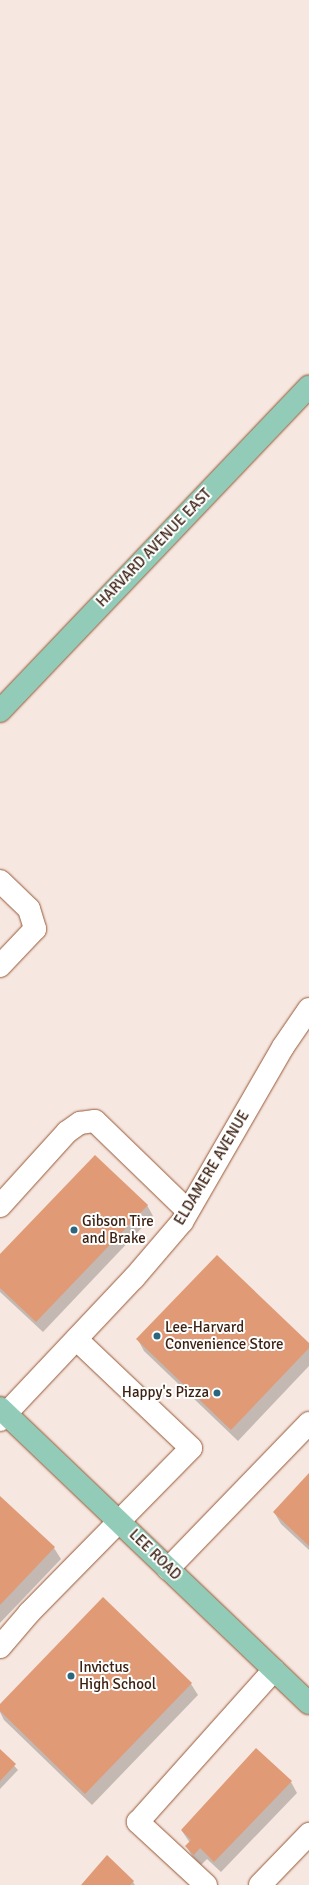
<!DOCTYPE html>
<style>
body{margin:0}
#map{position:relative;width:309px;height:1885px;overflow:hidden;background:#f6e7e0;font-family:Signika,sans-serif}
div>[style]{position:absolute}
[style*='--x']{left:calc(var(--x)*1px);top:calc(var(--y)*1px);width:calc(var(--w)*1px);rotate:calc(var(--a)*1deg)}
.shadow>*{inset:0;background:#0003}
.building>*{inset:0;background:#e09a75}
.roads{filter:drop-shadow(0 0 1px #975735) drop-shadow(0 0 1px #975735)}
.minor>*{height:22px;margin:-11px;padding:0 11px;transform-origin:11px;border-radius:11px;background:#fff}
.major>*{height:22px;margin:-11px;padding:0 11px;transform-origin:11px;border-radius:11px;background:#92ccb8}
.dots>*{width:11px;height:11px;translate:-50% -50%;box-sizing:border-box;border:2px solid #fff;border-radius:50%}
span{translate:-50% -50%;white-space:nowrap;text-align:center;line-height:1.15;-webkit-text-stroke:4px #fff;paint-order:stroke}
.street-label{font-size:15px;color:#3d2213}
.poi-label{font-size:15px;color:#3d2213}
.left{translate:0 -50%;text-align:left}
.right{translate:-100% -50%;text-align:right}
</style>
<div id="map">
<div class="shadow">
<div style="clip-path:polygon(147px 1205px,153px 1216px,43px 1332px,0 1292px,0 1256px)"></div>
<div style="clip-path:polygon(138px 1340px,309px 1345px,309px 1366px,238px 1441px,144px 1351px)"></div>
<div style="clip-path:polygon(309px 1475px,309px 1550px,281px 1524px,274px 1512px)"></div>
<div style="clip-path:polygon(0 1497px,54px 1548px,61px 1559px,0 1623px)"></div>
<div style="clip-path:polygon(191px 1684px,198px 1695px,92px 1805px,4px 1720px,0 1712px,0 1706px)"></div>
<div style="clip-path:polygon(0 1750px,18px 1770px,0 1789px)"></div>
<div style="clip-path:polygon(291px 1782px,297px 1793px,221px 1872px,207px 1859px,201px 1865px,193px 1857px,186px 1846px,190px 1843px,182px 1831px)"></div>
<div style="clip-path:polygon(107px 1857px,133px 1882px,135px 1885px,82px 1885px)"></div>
</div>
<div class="building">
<div style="clip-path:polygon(95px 1155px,148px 1205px,36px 1322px,0 1288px,0 1254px)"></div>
<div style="clip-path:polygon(217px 1255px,309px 1343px,309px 1348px,231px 1430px,136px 1339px)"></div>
<div style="clip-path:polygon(309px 1473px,309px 1546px,273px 1512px)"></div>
<div style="clip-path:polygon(0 1496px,55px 1547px,0 1605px)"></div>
<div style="clip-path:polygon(103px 1597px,192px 1683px,85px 1794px,0 1711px,0 1704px)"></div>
<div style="clip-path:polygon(256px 1748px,292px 1781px,214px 1862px,200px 1848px,194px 1855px,185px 1846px,191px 1840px,181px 1830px)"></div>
<div style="clip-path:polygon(0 1749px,16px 1764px,0 1781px)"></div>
<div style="clip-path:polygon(107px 1855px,134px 1881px,130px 1885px,81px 1885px)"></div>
</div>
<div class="roads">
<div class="minor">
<div style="--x:0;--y:881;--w:40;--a:44"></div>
<div style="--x:29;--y:909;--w:21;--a:73"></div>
<div style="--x:35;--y:929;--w:51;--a:133.4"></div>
<div style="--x:0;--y:1206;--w:100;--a:-47.8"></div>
<div style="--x:67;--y:1132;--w:16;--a:-35"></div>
<div style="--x:80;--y:1123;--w:15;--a:-8"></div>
<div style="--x:95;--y:1121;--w:129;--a:44.1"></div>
<div style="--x:0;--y:1420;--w:195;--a:-46.7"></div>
<div style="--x:134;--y:1278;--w:74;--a:-49.4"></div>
<div style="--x:182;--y:1222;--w:202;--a:-60"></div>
<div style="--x:283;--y:1047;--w:46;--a:-55.6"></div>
<div style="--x:168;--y:1569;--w:203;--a:-46"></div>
<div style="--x:0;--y:1647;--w:45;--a:-49.5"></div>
<div style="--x:29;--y:1613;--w:231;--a:-45.5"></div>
<div style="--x:191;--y:1448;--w:158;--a:-136.5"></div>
<div style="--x:206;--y:1885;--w:93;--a:-137.2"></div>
<div style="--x:138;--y:1822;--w:204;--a:-48.2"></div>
<div style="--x:260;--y:1885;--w:71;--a:-46.1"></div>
</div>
<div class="major">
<div style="--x:0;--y:711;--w:448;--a:-46.4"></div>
<div style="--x:0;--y:1408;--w:427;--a:43.7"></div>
</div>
</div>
<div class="dots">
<div style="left:74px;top:1230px;background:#2b667e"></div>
<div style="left:157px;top:1336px;background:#2b667e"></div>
<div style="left:217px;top:1393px;background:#2b667e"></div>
<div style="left:71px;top:1676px;background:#2b667e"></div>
</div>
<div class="street-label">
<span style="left:154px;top:548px;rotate:-46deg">HARVARD AVENUE EAST</span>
<span style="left:212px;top:1168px;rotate:-59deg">ELDAMERE AVENUE</span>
<span style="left:155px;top:1555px;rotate:44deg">LEE ROAD</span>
</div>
<div class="poi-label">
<span class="left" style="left:82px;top:1230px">Gibson Tire<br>and Brake</span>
<span class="left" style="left:165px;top:1336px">Lee-Harvard<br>Convenience Store</span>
<span class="right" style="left:209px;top:1393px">Happy's Pizza</span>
<span class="left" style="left:79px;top:1676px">Invictus<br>High School</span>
</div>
</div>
